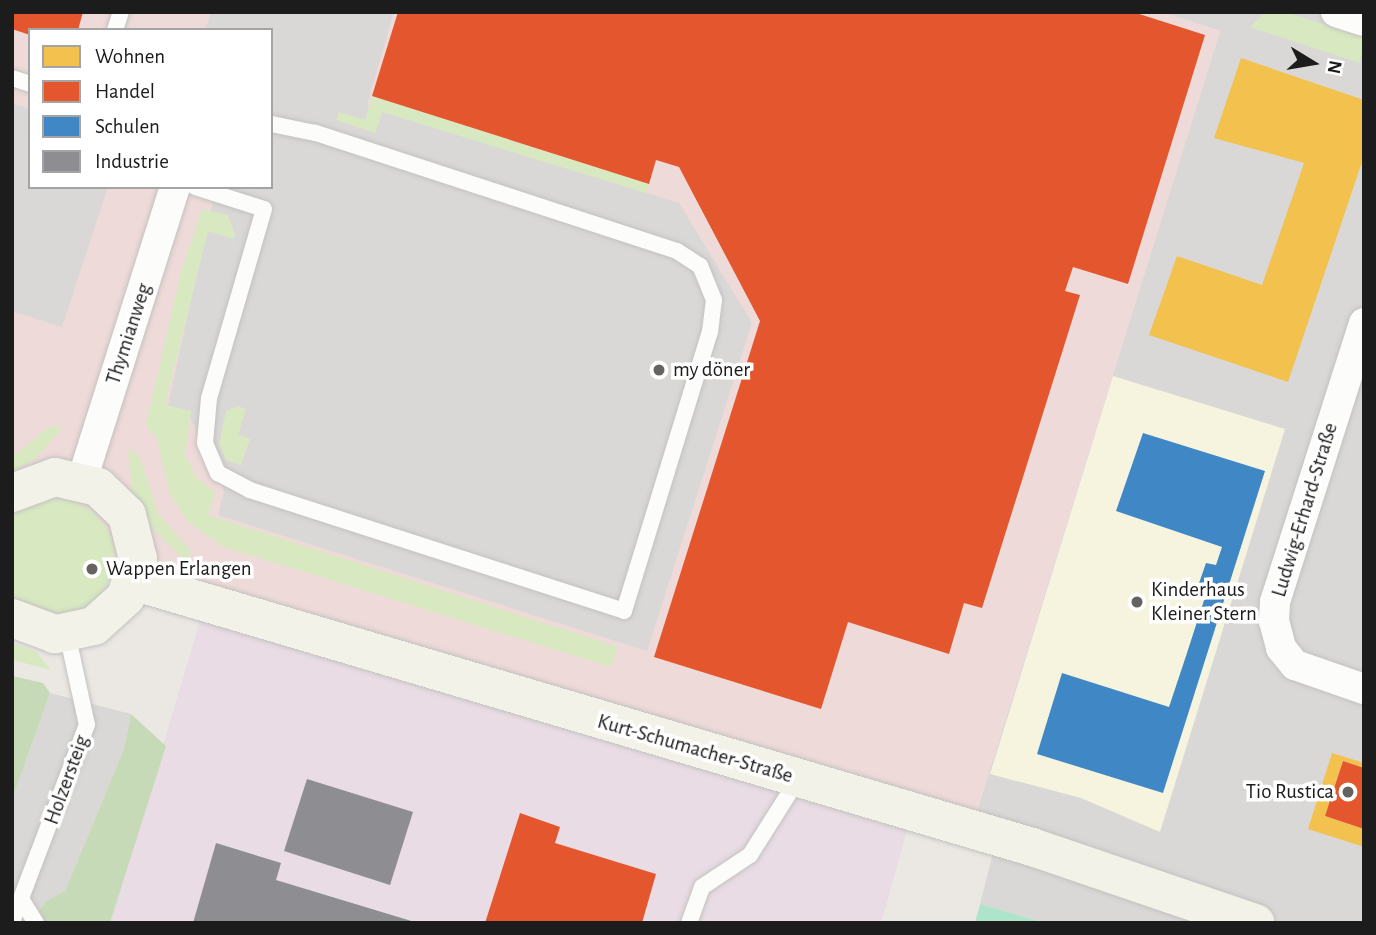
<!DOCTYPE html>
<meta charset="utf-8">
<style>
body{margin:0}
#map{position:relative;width:1376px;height:935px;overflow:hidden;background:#ebe8e4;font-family:"Alegreya Sans",sans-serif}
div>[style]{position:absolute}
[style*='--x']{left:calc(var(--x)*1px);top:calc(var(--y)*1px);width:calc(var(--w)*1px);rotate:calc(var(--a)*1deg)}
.residential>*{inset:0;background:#dad8d6}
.commercial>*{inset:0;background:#eedad8}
.industrial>*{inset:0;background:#e9dce4}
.education>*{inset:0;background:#f6f4de}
.religious>*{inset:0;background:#d9d8d6}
.grass>*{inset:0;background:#d8e9c1}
.forest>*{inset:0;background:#c6dab8}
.pitch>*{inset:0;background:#ade4ca}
.homes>*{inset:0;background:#f2c14e}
.shops>*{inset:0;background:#e4572e}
.schools>*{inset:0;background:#3f88c5}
.industry>*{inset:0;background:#8d8d92}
.roads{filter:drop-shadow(0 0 2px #c3c2c0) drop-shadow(0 0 2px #c3c2c0)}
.lane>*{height:16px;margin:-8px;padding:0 8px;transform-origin:8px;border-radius:8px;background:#fcfcfb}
.street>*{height:30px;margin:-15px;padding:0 15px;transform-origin:15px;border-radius:15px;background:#fcfcfb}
.secondary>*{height:38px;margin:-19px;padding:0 19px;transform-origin:19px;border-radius:19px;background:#f3f2e8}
.dots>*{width:19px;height:19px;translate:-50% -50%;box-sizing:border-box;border:4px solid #fff;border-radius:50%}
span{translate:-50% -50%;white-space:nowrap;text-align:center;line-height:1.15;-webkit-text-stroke:7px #fff;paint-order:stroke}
.street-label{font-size:21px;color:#1c1c1c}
.poi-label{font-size:21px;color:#1c1c1c}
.left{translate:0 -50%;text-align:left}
.right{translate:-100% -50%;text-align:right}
.frame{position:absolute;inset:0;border:14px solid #1c1c1c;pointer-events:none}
.legend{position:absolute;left:28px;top:28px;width:245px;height:161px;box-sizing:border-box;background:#fff;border:2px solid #a4a4a4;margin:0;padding:9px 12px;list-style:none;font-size:21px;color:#1c1c1c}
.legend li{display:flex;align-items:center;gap:14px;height:35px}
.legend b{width:35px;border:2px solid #a4a4a4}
.north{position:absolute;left:1278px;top:28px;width:70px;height:70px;-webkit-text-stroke:5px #fff;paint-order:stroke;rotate:101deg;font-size:19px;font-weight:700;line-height:28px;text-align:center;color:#1c1c1c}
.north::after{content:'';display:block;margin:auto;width:24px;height:32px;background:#1c1c1c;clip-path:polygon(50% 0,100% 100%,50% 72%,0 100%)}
</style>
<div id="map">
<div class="residential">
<div style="clip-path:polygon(1162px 12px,1364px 12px,1364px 923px,1045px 923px,980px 904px,993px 853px,967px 843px,1220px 31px)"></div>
</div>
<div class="commercial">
<div style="clip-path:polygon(evenodd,12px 12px,1162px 12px,1220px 31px,967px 843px,200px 621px,12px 499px,12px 12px,30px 30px,271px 30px,271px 187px,30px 187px,30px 30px)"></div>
</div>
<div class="industrial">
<div style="clip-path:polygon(200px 621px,909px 824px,881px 923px,110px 923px)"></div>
</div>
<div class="education">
<div style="clip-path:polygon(1113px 376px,1285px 429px,1160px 832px,1081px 798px,990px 774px)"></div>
</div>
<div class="religious">
<div style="clip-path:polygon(211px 12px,394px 12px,367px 105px,679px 203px,752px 323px,647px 651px,218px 515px,224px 491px,188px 413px,168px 405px,216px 187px,271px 187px,271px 30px,205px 30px)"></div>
<div style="clip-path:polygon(12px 103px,30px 109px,30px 187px,108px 187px,62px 327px,12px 311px)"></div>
<div style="clip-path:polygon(50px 693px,131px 714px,124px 749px,65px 891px,46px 901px,30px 923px,12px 923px,12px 800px)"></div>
<div style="clip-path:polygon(1241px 696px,1328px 723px,1283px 862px,1198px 835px)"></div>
</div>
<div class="grass">
<div style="clip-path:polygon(1266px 12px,1285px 12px,1341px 30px,1347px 27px,1364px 32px,1360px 63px,1250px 27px)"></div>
<div style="clip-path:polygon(372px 96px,649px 184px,646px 193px,382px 112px,375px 133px,336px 120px,339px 112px,365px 120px)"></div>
<div style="clip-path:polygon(202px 209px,228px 215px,235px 235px,234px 239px,208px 231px,165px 405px,191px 411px,185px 455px,196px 477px,215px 492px,208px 515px,618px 647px,611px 667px,224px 547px,189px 523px,170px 494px,157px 440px,146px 425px,181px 272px)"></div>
<div style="clip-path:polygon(238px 406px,246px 409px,238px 435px,250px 439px,241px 465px,226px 460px,219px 445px,226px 411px)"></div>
<div style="clip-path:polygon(49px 427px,63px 427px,37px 457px,12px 472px,12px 457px)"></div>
<div style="clip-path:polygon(128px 449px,139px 455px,158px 514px,191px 551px,188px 564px,147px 523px,132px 488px)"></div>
<div style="clip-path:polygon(51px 498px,74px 501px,92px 511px,108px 530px,114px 549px,113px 571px,101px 595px,79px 611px,58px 616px,13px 598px,12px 516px,29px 504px)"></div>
<div style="clip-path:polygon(12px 643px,37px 652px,51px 670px,12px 660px)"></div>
</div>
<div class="forest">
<div style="clip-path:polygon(12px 676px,43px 683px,50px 693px,12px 800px)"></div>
<div style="clip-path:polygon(131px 714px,166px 746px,110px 923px,30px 923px,46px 901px,65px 891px,124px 749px)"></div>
</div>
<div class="pitch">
<div style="clip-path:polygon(980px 904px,1045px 923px,975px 923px)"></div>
</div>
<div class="homes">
<div style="clip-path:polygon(1241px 58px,1364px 100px,1364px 156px,1288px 382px,1149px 335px,1177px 256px,1262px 285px,1299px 178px,1304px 163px,1214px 138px)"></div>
<div style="clip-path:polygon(1332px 753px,1364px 763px,1364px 768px,1343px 761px,1325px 816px,1364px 829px,1364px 847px,1308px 829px)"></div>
</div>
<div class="shops">
<div style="clip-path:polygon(12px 12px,83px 12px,78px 30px,30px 30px,30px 35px,12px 29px)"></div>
<div style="clip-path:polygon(398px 12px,1133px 12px,1205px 35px,1128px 284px,1073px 267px,1065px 291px,1080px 295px,982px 608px,964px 603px,949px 654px,848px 622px,821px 709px,654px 657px,760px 321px,679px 167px,656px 160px,649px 184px,372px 96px)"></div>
<div style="clip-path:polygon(1343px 761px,1364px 768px,1364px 829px,1325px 816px)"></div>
<div style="clip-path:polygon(520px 813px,560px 827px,555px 843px,656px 874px,642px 923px,485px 923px)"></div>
</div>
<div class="schools">
<div style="clip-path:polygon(1143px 433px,1265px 471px,1163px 793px,1037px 754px,1062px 673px,1169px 707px,1186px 656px,1208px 588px,1198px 586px,1206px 563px,1216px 565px,1222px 547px,1116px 511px)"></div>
</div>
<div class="industry">
<div style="clip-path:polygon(307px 779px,413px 812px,390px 885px,284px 851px)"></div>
<div style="clip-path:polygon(216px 843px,281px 863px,276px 880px,418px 923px,193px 923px)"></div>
</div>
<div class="roads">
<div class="lane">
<div style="--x:115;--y:30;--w:19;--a:-72"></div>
<div style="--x:12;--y:78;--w:19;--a:18"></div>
<div style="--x:195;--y:187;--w:72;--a:17.7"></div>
<div style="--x:264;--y:209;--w:197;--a:106.2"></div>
<div style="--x:209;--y:398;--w:45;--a:95.1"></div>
<div style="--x:205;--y:443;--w:33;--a:67"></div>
<div style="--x:218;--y:473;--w:36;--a:28"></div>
<div style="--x:250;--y:490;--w:393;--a:17.9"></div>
<div style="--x:624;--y:611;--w:292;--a:-72.9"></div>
<div style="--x:710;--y:332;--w:32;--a:-83"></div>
<div style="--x:714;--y:300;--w:37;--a:-112"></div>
<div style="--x:700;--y:266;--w:27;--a:-147"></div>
<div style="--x:677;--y:251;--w:381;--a:-161.9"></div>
<div style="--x:315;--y:133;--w:45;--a:-168.4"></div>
<div style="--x:21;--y:899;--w:28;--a:58"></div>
<div style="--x:12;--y:922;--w:211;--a:-69.2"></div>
<div style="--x:87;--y:725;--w:94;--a:-102.3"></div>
<div style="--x:689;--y:923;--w:38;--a:-70"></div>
<div style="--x:702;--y:887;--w:58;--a:-33.7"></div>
<div style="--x:750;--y:855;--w:90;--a:-57.7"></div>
</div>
<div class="street">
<div style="--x:1336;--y:12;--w:29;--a:18"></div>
<div style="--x:1364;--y:323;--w:293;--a:107.7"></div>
<div style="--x:1275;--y:602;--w:19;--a:93"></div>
<div style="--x:1274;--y:621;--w:28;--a:75"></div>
<div style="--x:1281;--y:648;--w:22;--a:51"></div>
<div style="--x:1295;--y:665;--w:73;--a:19.2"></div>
<div style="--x:82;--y:480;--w:307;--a:-72.4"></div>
</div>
<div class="secondary">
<div style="--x:12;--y:493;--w:46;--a:-20.4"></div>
<div style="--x:55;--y:477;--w:44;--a:13.1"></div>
<div style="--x:98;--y:487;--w:40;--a:44"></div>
<div style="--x:127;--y:515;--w:45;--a:76"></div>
<div style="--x:138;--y:559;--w:40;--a:108"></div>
<div style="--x:126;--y:597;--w:43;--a:137.8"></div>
<div style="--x:94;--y:626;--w:40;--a:168"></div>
<div style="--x:55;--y:634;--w:46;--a:-159.6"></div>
<div style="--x:133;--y:581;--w:938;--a:16.48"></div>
<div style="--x:1032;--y:847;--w:236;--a:18.8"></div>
</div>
</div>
<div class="dots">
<div style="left:659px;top:370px;background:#646362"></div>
<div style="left:92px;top:569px;background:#646362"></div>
<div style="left:1137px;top:602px;background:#646362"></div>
<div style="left:1348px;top:792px;background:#646362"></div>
</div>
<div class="street-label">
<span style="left:129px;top:334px;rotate:-72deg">Thymianweg</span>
<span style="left:1305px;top:510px;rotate:-73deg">Ludwig-Erhard-Straße</span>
<span style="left:695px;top:749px;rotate:16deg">Kurt-Schumacher-Straße</span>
<span style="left:67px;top:780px;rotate:-70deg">Holzersteig</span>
</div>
<div class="poi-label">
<span class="left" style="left:673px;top:370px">my döner</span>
<span class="left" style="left:106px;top:569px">Wappen Erlangen</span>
<span class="left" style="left:1151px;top:602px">Kinderhaus<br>Kleiner Stern</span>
<span class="right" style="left:1334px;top:792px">Tio Rustica</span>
</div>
<div class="frame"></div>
<ul class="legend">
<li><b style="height:19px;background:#f2c14e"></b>Wohnen</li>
<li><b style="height:19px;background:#e4572e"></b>Handel</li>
<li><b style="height:19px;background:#3f88c5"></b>Schulen</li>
<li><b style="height:19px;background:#8d8d92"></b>Industrie</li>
</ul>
<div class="north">N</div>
</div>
